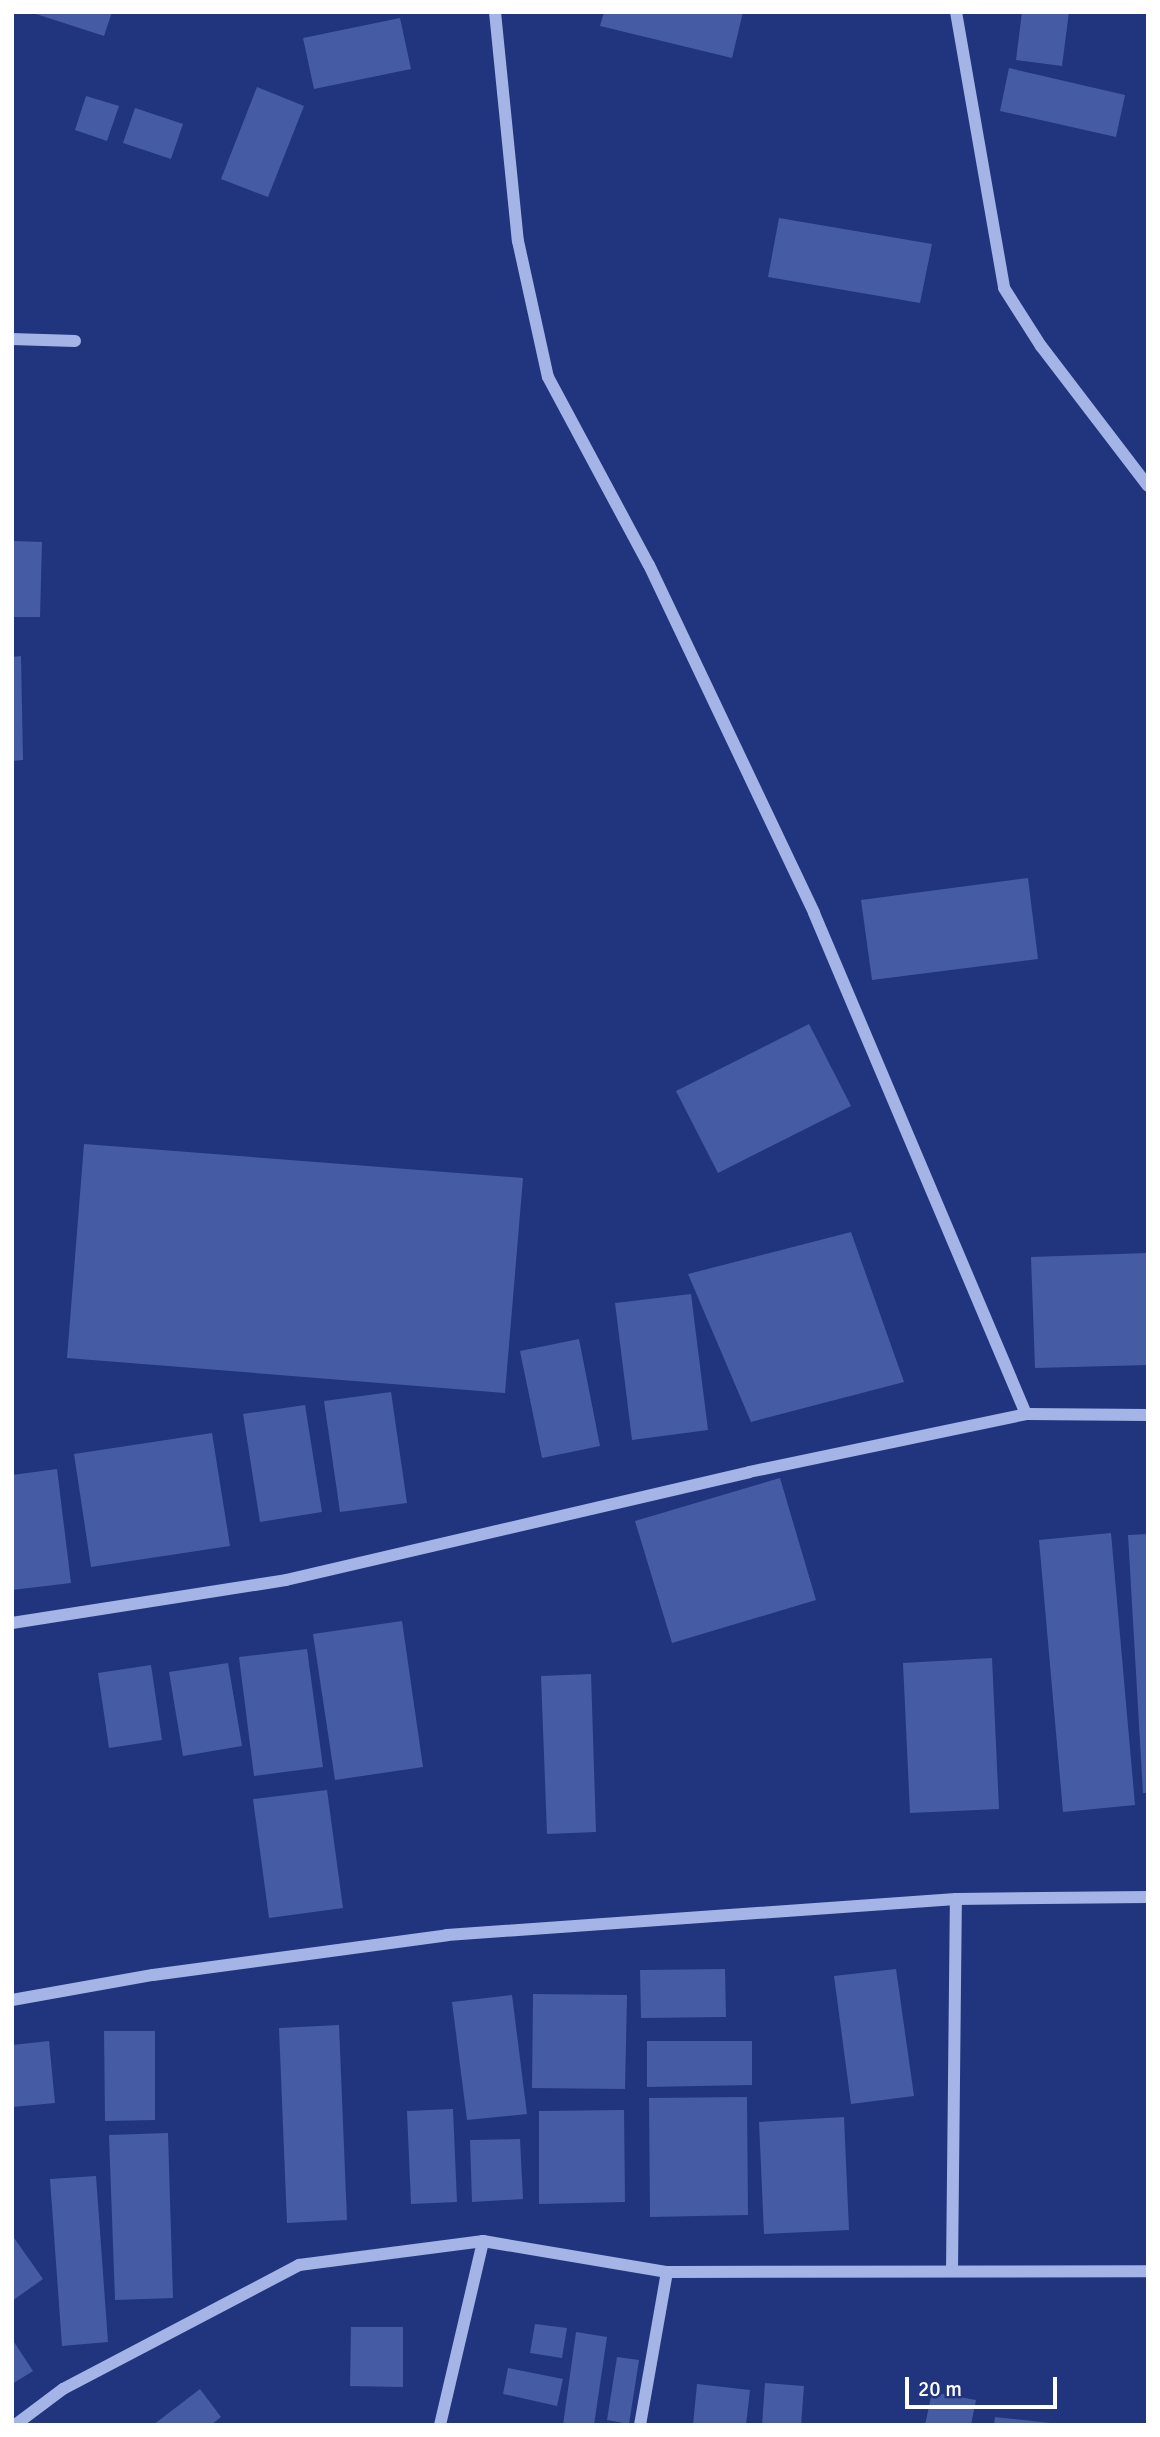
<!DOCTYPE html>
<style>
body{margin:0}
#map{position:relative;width:1160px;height:2437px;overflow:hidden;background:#20357d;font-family:Signika,sans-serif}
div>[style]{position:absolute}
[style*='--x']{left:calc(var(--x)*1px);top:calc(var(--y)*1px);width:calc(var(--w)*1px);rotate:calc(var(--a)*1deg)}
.building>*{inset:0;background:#455ba4}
.minor>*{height:12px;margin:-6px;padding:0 6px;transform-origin:6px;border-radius:6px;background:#a4b4e6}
span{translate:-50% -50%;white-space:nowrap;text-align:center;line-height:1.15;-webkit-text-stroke:5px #20357d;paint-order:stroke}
.frame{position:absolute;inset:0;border:14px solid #fff;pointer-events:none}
.scale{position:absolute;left:905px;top:2377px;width:152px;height:32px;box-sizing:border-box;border:4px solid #fff;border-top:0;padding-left:9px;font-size:21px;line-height:24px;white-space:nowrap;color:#fff;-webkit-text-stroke:5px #20357d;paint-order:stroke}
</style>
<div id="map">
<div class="building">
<div style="clip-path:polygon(30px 12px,112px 12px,104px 36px)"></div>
<div style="clip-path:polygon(604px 12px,743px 12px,732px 58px,600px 26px)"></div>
<div style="clip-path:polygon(1022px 12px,1069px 12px,1062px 66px,1016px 60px)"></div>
<div style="clip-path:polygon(400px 18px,411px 69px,314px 89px,303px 38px)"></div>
<div style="clip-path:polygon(1009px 68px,1125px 95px,1116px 137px,1000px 111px)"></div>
<div style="clip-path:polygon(257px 87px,304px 106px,268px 197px,221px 179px)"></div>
<div style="clip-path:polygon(86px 96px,119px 106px,107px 141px,75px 130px)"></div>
<div style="clip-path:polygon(135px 108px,183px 124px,171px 159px,123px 143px)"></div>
<div style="clip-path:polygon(779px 218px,932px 244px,920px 303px,768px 277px)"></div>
<div style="clip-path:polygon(12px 541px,42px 542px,40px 617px,12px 617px)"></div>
<div style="clip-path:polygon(21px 656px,23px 760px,12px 761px,12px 657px)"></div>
<div style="clip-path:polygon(1028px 878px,1038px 959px,872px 980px,861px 900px)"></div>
<div style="clip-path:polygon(809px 1024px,851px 1106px,718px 1173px,676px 1091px)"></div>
<div style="clip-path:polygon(84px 1144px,523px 1178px,505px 1393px,67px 1358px)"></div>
<div style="clip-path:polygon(851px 1232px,904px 1382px,751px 1422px,688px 1274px)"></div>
<div style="clip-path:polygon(1148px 1253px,1148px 1365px,1035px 1368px,1031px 1257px)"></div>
<div style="clip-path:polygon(691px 1294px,708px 1430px,632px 1440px,615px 1303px)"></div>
<div style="clip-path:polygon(579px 1339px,600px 1446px,542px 1458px,520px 1351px)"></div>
<div style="clip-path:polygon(391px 1392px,407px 1503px,340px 1512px,324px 1401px)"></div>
<div style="clip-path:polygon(305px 1405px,322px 1512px,260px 1522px,243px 1414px)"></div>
<div style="clip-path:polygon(212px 1433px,230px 1546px,91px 1567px,74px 1454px)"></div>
<div style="clip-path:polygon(57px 1469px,71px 1583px,12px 1590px,12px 1475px)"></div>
<div style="clip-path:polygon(780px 1478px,816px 1600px,672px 1643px,635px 1521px)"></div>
<div style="clip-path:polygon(1111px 1533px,1135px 1805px,1063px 1812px,1039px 1540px)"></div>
<div style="clip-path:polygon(1148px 1534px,1148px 1793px,1143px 1793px,1128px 1535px)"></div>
<div style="clip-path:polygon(402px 1621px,423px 1767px,335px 1780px,313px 1634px)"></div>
<div style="clip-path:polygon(307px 1649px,323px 1767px,254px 1776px,239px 1657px)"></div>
<div style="clip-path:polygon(992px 1658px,999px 1809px,910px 1813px,903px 1663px)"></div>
<div style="clip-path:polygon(228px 1663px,242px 1746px,183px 1756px,169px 1672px)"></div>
<div style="clip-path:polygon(151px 1665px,162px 1740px,109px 1748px,98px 1673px)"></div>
<div style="clip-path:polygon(591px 1674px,596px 1832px,547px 1834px,541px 1676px)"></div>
<div style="clip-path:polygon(327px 1790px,343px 1908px,269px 1918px,253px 1799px)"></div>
<div style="clip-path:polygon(725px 1969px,726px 2017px,641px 2018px,640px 1970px)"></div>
<div style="clip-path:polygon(896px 1969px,914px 2096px,851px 2104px,834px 1976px)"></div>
<div style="clip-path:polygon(533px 1994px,627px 1995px,625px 2089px,532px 2088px)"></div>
<div style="clip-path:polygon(512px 1995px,527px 2114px,467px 2120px,452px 2002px)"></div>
<div style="clip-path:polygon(339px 2025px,347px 2220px,287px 2223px,279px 2028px)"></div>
<div style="clip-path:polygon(104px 2031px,155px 2031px,155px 2120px,105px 2121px)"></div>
<div style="clip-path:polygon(49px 2041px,55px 2103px,12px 2107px,12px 2045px)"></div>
<div style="clip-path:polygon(647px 2041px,752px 2041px,752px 2085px,647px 2087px)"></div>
<div style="clip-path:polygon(747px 2097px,748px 2215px,650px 2217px,649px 2098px)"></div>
<div style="clip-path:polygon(453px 2109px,457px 2202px,411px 2204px,407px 2111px)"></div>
<div style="clip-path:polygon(624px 2110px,625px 2202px,539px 2204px,539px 2111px)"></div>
<div style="clip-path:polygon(844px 2117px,849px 2230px,764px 2234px,759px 2122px)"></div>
<div style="clip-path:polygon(168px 2133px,173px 2298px,115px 2300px,109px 2135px)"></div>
<div style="clip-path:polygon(520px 2139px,523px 2199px,472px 2202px,470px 2140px)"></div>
<div style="clip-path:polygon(96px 2176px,108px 2342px,62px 2346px,50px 2179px)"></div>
<div style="clip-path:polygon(12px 2235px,43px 2279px,12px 2301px)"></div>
<div style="clip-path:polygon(535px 2324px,567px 2328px,562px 2358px,530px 2353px)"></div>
<div style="clip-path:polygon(351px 2327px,403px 2327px,403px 2387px,350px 2386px)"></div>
<div style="clip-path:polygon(576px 2332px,607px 2337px,594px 2425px,563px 2425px)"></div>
<div style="clip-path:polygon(12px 2339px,33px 2371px,12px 2384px)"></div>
<div style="clip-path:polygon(617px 2357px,639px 2360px,629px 2424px,607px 2420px)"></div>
<div style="clip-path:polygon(508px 2368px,563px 2379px,557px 2406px,503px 2394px)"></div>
<div style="clip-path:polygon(765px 2383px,804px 2386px,801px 2425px,762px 2425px)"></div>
<div style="clip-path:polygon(697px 2384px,750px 2390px,746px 2425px,693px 2425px)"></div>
<div style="clip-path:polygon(200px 2389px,221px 2417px,211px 2425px,153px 2425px)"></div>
<div style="clip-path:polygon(932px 2392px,976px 2400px,971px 2425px,925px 2425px)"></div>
<div style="clip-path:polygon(995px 2417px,1051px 2423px,1051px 2425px,994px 2425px)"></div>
</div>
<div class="minor">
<div style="--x:495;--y:12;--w:230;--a:84.3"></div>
<div style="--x:518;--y:241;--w:139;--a:77.6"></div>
<div style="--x:548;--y:377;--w:213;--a:61.8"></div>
<div style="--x:649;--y:565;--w:385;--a:64.6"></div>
<div style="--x:814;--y:913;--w:544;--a:67.06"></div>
<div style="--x:956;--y:12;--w:280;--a:80.1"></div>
<div style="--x:1004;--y:288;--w:69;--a:57.5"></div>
<div style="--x:1041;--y:346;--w:176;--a:52.6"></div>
<div style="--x:12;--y:339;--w:63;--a:1.8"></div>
<div style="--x:12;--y:1623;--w:277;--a:-8.9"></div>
<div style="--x:286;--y:1580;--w:475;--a:-13.1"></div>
<div style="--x:749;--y:1472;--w:283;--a:-11.8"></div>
<div style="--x:1026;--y:1414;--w:122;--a:0.5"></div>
<div style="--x:12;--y:2000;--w:143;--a:-10.1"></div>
<div style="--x:153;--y:1975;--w:297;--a:-7.7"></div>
<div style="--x:447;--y:1935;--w:510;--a:-4.05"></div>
<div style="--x:956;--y:1899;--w:192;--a:-0.6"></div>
<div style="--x:952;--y:2271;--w:372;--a:-89.4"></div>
<div style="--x:15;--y:2425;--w:60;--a:-36.9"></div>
<div style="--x:63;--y:2389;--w:267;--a:-27.7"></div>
<div style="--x:299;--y:2265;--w:186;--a:-7.4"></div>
<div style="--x:483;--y:2241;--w:187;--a:9.6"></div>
<div style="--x:667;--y:2272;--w:481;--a:-0.1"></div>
<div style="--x:440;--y:2425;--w:189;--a:-76.8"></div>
<div style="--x:640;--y:2425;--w:155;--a:-80"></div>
</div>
<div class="frame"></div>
<div class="scale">20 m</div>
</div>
